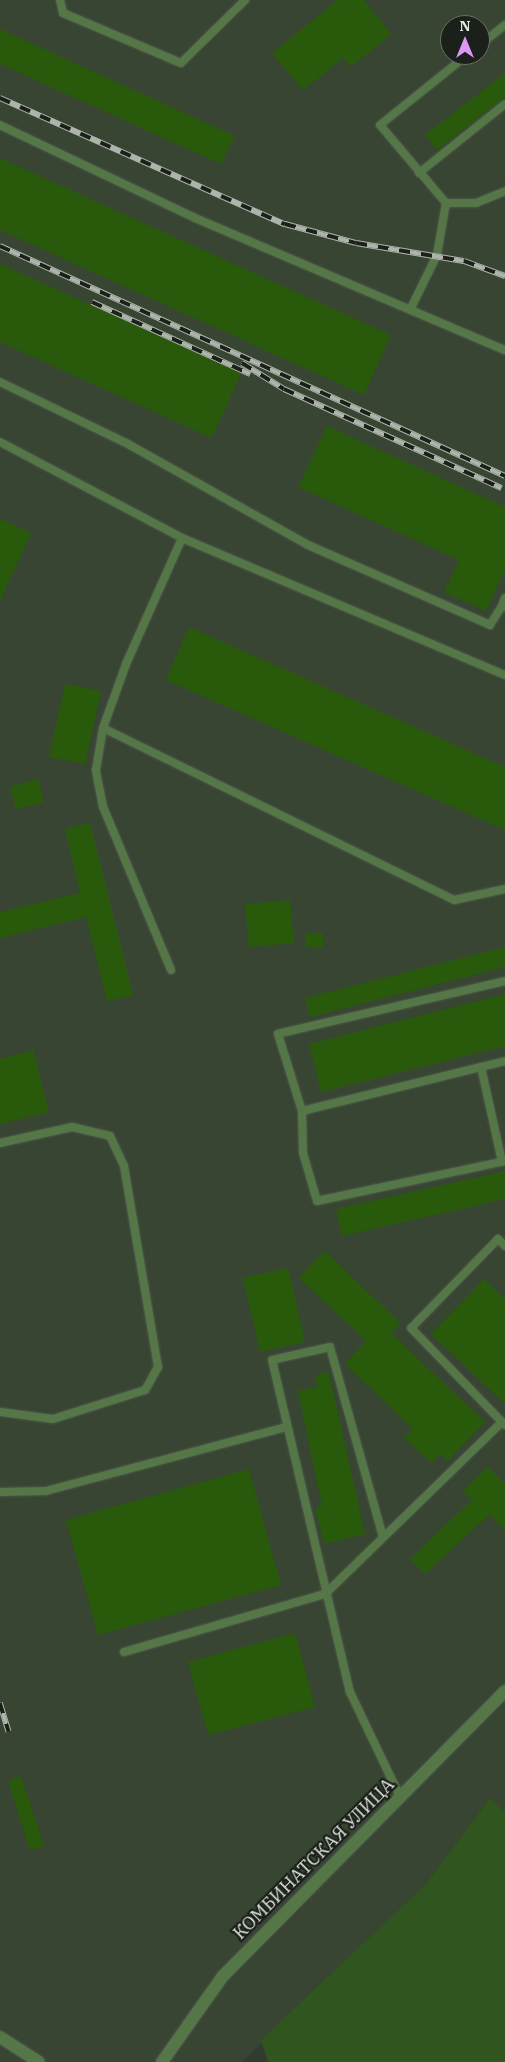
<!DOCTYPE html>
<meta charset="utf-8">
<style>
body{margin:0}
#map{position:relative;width:505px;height:2062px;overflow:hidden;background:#313b2e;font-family:"IBM Plex Serif",serif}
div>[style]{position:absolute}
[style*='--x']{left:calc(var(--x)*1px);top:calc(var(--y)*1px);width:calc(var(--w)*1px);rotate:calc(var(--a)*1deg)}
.built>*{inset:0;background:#384533}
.green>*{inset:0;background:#30551e}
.building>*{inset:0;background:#295a0b}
.roads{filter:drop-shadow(0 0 1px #4d574a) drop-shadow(0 0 1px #4d574a)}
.lane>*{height:8px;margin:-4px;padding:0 4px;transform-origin:4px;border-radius:4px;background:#557647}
.street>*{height:12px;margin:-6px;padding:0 6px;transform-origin:6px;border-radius:6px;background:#557647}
.rail>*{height:5.5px;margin-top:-2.75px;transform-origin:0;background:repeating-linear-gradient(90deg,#1c201a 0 11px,#adb4ab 0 22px);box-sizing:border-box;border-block:1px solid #adb4ab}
span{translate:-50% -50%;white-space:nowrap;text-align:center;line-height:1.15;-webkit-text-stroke:4.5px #1c201a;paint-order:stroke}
.street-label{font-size:18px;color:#e2e8e0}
.north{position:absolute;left:440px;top:15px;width:50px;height:50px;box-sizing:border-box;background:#1c201a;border:1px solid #6b7069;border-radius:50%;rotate:0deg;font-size:14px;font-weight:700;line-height:20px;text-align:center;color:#e2e8e0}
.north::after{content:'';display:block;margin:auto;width:18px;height:22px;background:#dc99f4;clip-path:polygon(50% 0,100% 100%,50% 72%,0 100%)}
</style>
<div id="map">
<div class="built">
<div style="clip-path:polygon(evenodd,0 0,505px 0,505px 1812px,490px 1798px,424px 1886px,242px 2062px,0 2062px,0 0,450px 25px,480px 25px,480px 55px,450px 55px,450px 25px)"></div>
</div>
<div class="green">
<div style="clip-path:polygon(490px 1798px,505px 1812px,505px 2062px,268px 2062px,261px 2040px,424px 1886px)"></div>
</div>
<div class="building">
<div style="clip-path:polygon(338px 0,364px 0,391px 34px,351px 67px,343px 58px,303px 90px,272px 53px)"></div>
<div style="clip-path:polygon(0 29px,235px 136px,221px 164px,0 64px)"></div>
<div style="clip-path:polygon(505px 73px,505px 97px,437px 150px,425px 135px)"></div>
<div style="clip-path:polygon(0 158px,391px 335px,364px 395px,0 230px)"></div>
<div style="clip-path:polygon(0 264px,241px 373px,212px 438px,0 342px)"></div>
<div style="clip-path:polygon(327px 426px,505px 507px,505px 570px,486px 611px,444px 592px,459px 560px,298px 487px)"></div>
<div style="clip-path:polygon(0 519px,31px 533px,0 601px)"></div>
<div style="clip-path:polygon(189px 627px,505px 767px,505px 830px,166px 680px)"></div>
<div style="clip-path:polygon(65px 684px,101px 691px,85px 764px,49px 757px)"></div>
<div style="clip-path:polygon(38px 779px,44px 802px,16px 809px,10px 787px)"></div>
<div style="clip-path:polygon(90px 823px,133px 995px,107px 1001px,86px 917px,0 938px,0 912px,80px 893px,65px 829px)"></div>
<div style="clip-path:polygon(290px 900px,294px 943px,249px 947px,245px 904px)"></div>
<div style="clip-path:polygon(305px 933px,323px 933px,323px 947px,305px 947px)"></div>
<div style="clip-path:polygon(505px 947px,505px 967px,310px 1017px,305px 998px)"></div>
<div style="clip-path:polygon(505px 994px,505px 1046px,321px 1092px,309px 1044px)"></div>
<div style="clip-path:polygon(33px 1050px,49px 1112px,0 1124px,0 1059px)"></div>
<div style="clip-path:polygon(505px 1171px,505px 1199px,342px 1236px,336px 1209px)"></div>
<div style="clip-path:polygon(325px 1251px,400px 1323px,391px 1333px,485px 1422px,447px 1461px,440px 1454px,432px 1463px,404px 1438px,413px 1429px,345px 1364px,366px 1341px,299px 1278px)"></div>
<div style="clip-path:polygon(288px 1268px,305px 1342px,260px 1352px,243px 1278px)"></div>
<div style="clip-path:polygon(484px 1279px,505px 1299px,505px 1404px,431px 1334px)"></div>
<div style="clip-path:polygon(329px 1372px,365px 1534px,324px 1544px,315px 1508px,322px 1506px,298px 1391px,318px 1386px,315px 1375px)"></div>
<div style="clip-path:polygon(488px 1467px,505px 1484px,505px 1530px,490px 1514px,425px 1574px,410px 1559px,472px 1500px,463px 1491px)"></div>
<div style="clip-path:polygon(249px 1469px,281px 1585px,98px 1635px,66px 1520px)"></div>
<div style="clip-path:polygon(295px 1633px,315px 1707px,208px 1735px,188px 1662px)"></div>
<div style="clip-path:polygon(21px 1776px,44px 1846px,30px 1850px,8px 1781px)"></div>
</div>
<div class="roads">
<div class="lane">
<div style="--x:60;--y:0;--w:13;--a:77"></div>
<div style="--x:63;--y:13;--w:128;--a:23"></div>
<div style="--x:181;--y:63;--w:90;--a:-44.5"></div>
<div style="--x:480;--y:45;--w:32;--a:-39"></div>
<div style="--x:0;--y:125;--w:216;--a:25.5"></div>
<div style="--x:195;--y:218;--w:337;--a:23.1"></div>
<div style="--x:419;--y:173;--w:110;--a:-38.7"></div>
<div style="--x:446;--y:203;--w:30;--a:0"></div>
<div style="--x:476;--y:203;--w:31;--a:-22"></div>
<div style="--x:410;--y:310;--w:61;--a:-63.9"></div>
<div style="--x:437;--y:255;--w:53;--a:-80.2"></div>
<div style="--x:446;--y:203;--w:102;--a:-130.2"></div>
<div style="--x:380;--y:125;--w:112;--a:-38.8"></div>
<div style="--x:0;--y:382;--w:142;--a:25.8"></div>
<div style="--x:128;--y:444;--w:206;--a:29.3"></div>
<div style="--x:308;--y:545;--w:199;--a:23.7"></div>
<div style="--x:490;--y:625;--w:22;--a:-58"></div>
<div style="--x:0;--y:442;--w:206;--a:27.8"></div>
<div style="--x:182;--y:538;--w:351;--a:23"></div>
<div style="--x:505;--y:598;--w:9;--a:111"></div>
<div style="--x:502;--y:606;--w:3;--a:18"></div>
<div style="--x:103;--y:728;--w:391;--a:26.1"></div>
<div style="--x:454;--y:900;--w:52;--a:-12.2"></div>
<div style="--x:171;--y:970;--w:177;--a:-112.6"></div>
<div style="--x:103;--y:807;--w:38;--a:-101"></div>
<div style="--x:96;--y:770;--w:43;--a:-80.5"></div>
<div style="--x:103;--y:728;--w:68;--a:-70.2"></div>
<div style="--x:126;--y:664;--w:138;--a:-66"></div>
<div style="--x:505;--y:981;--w:233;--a:166.9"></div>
<div style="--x:278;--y:1034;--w:81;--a:72.7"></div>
<div style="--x:302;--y:1111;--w:209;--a:-13.8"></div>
<div style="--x:481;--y:1067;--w:97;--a:77.5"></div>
<div style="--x:302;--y:1111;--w:42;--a:88.6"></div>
<div style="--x:303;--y:1153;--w:50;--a:73.7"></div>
<div style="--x:317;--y:1201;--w:192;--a:-12"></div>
<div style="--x:0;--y:1143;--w:74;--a:-12.5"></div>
<div style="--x:72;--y:1127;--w:39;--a:13"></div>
<div style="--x:110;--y:1136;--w:33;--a:65"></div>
<div style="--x:124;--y:1166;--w:204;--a:80.4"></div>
<div style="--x:158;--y:1367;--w:26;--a:119"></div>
<div style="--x:145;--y:1390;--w:96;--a:162.5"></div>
<div style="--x:53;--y:1419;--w:53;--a:-172.5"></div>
<div style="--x:505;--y:1246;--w:10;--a:-135"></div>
<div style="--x:498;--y:1239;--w:124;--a:134.3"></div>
<div style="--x:411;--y:1328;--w:135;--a:45.9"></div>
<div style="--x:0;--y:1492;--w:46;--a:-1.2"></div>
<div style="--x:46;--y:1491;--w:249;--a:-14.9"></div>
<div style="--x:383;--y:1537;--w:197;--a:-105.6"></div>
<div style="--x:330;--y:1347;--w:59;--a:167.4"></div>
<div style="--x:272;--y:1360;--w:341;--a:76.8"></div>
<div style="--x:350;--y:1692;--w:116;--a:64.5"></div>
<div style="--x:124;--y:1652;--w:209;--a:-16.1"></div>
<div style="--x:325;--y:1594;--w:247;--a:-44.2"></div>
</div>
<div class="street">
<div style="--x:0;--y:2037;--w:46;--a:32.7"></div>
<div style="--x:162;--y:2062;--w:105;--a:-54.7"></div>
<div style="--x:223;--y:1976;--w:401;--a:-45.3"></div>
</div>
</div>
<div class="rail">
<div style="--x:0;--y:98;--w:312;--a:23.9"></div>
<div style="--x:285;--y:224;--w:73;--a:15"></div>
<div style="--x:356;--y:243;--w:109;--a:9.5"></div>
<div style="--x:464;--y:261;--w:44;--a:20.1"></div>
<div style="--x:0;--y:246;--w:555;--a:24.49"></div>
<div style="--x:92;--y:302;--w:174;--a:24.5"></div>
<div style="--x:242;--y:363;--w:49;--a:31.8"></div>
<div style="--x:284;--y:389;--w:239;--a:24.5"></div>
<div style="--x:0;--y:1703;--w:30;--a:73"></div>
</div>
<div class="street-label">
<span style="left:314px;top:1859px;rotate:-45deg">КОМБИНАТСКАЯ УЛИЦА</span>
</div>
<div class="north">N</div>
</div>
